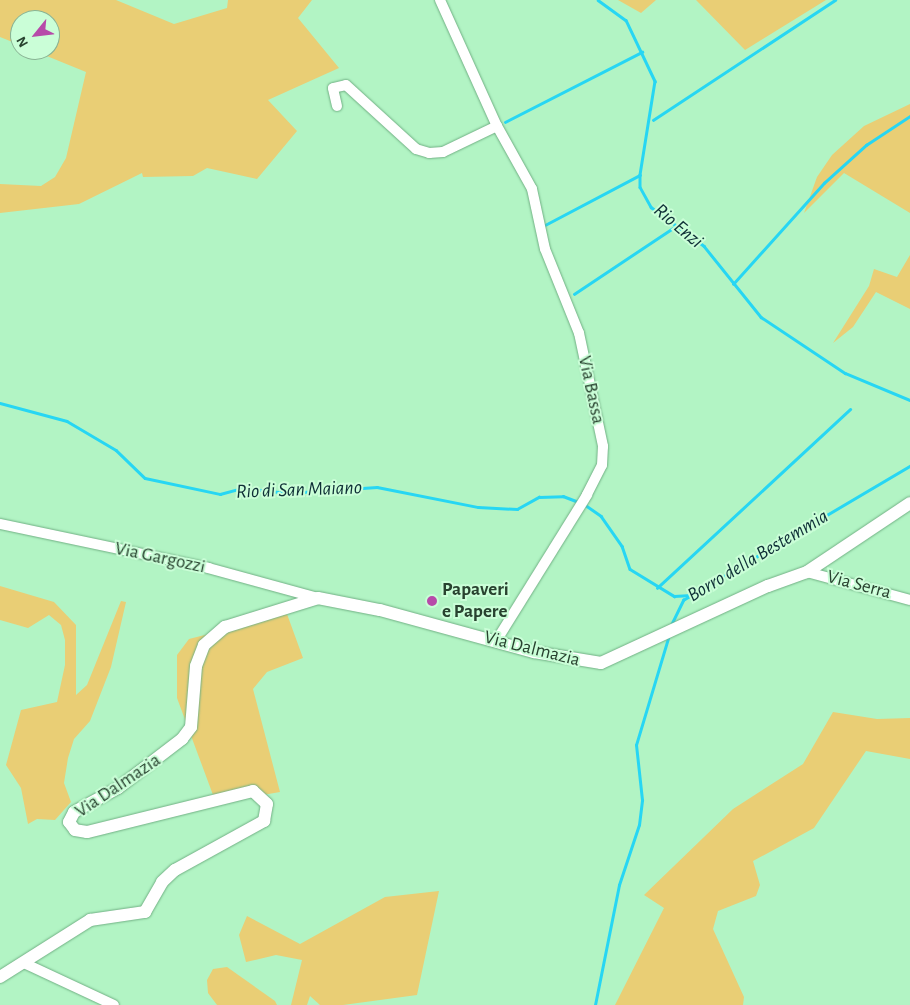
<!DOCTYPE html>
<style>
body{margin:0}
#map{position:relative;width:910px;height:1005px;overflow:hidden;background:#b2f4c4;font-family:"Alegreya Sans",sans-serif}
div>[style]{position:absolute}
[style*='--x']{left:calc(var(--x)*1px);top:calc(var(--y)*1px);width:calc(var(--w)*1px);rotate:calc(var(--a)*1deg)}
.green>*{inset:0;background:#e9ce75}
.stream>*{height:2.5px;margin:-1.25px;padding:0 1.25px;transform-origin:1.25px;border-radius:1.25px;background:#27d6f3}
.roads{filter:drop-shadow(0 0 1px #71b084) drop-shadow(0 0 1px #71b084)}
.minor>*{height:10px;margin:-5px;padding:0 5px;transform-origin:5px;border-radius:5px;background:#fff}
.major>*{height:12px;margin:-6px;padding:0 6px;transform-origin:6px;border-radius:6px;background:#fff}
.dots>*{width:14px;height:14px;translate:-50% -50%;box-sizing:border-box;border:2px solid #cafed7;border-radius:50%}
span{translate:-50% -50%;white-space:nowrap;text-align:center;line-height:1.15;-webkit-text-stroke:4px #cafed7;paint-order:stroke}
.street-label{font-size:19px;color:#28422f}
.poi-label{font-size:19px;color:#28422f;font-weight:700}
.left{translate:0 -50%;text-align:left}
.water-label{font-size:20px;color:#0e2f36;font-style:italic}
.north{position:absolute;left:10px;top:10px;width:50px;height:50px;box-sizing:border-box;background:#cafed7;border:1px solid #89b394;border-radius:50%;rotate:241deg;font-size:14px;font-weight:700;line-height:20px;text-align:center;color:#28422f}
.north::after{content:'';display:block;margin:auto;width:18px;height:22px;background:#b74aa9;clip-path:polygon(50% 0,100% 100%,50% 72%,0 100%)}
</style>
<div id="map">
<div class="green">
<div style="clip-path:polygon(0 0,116px 0,174px 24px,227px 8px,228px 0,312px 0,298px 18px,339px 68px,268px 100px,297px 131px,257px 179px,207px 168px,193px 176px,143px 177px,142px 173px,79px 204px,0 213px,0 184px,41px 186px,55px 177px,66px 158px,86px 72px,32px 50px,50px 50px,50px 20px,20px 20px,20px 45px,0 37px)"></div>
<div style="clip-path:polygon(618px 0,656px 0,641px 13px)"></div>
<div style="clip-path:polygon(696px 0,826px 0,745px 50px)"></div>
<div style="clip-path:polygon(910px 104px,910px 213px,844px 173px,804px 213px,817px 177px,832px 155px,864px 126px)"></div>
<div style="clip-path:polygon(910px 255px,910px 309px,876px 292px,853px 327px,833px 343px,869px 286px,874px 269px,897px 277px)"></div>
<div style="clip-path:polygon(0 586px,54px 602px,76px 625px,76px 695px,87px 685px,121px 601px,126px 602px,111px 667px,90px 721px,74px 739px,68px 758px,64px 783px,71px 802px,55px 820px,37px 819px,28px 824px,21px 788px,6px 765px,21px 710px,57px 702px,65px 665px,65px 640px,61px 625px,49px 615px,28px 628px,0 620px)"></div>
<div style="clip-path:polygon(287px 614px,303px 658px,267px 672px,253px 689px,280px 792px,216px 803px,177px 698px,177px 655px,189px 639px)"></div>
<div style="clip-path:polygon(833px 712px,877px 719px,910px 718px,910px 759px,866px 751px,814px 828px,753px 861px,760px 885px,756px 896px,718px 911px,713px 929px,744px 997px,743px 1005px,615px 1005px,664px 908px,644px 895px,733px 809px,803px 764px)"></div>
<div style="clip-path:polygon(439px 891px,417px 995px,343px 1005px,320px 1005px,310px 996px,307px 1005px,291px 1005px,302px 960px,276px 955px,246px 962px,239px 935px,247px 916px,300px 944px,385px 897px)"></div>
<div style="clip-path:polygon(227px 967px,275px 1001px,277px 1005px,217px 1005px,208px 993px,207px 980px,213px 969px)"></div>
</div>
<div class="stream">
<div style="--x:598;--y:0;--w:34;--a:36"></div>
<div style="--x:626;--y:20;--w:68;--a:64.6"></div>
<div style="--x:655;--y:81;--w:95;--a:99.1"></div>
<div style="--x:640;--y:175;--w:12;--a:90"></div>
<div style="--x:640;--y:187;--w:23;--a:61"></div>
<div style="--x:651;--y:207;--w:66;--a:36.3"></div>
<div style="--x:704;--y:246;--w:91;--a:51.2"></div>
<div style="--x:761;--y:317;--w:101;--a:33.7"></div>
<div style="--x:845;--y:373;--w:70;--a:22.6"></div>
<div style="--x:653;--y:120;--w:218;--a:-33.4"></div>
<div style="--x:505;--y:122;--w:154;--a:-27.1"></div>
<div style="--x:545;--y:225;--w:107;--a:-27.8"></div>
<div style="--x:733;--y:284;--w:136;--a:-48"></div>
<div style="--x:824;--y:183;--w:57;--a:-42.1"></div>
<div style="--x:866;--y:145;--w:53;--a:-33.4"></div>
<div style="--x:574;--y:294;--w:123;--a:-33.7"></div>
<div style="--x:0;--y:403;--w:69;--a:15"></div>
<div style="--x:67;--y:421;--w:57;--a:30.6"></div>
<div style="--x:116;--y:450;--w:40;--a:44"></div>
<div style="--x:145;--y:478;--w:77;--a:12"></div>
<div style="--x:220;--y:494;--w:24;--a:-15"></div>
<div style="--x:243;--y:488;--w:45;--a:6.3"></div>
<div style="--x:288;--y:493;--w:89;--a:-3.9"></div>
<div style="--x:377;--y:487;--w:103;--a:11.2"></div>
<div style="--x:478;--y:507;--w:39;--a:3"></div>
<div style="--x:517;--y:509;--w:25;--a:-29"></div>
<div style="--x:539;--y:497;--w:24;--a:-2"></div>
<div style="--x:563;--y:496;--w:17;--a:21"></div>
<div style="--x:584;--y:504;--w:21;--a:35"></div>
<div style="--x:601;--y:516;--w:37;--a:55"></div>
<div style="--x:622;--y:546;--w:24;--a:71"></div>
<div style="--x:630;--y:569;--w:52;--a:31.5"></div>
<div style="--x:674;--y:596;--w:17;--a:-3"></div>
<div style="--x:657;--y:588;--w:263;--a:-42.8"></div>
<div style="--x:671;--y:625;--w:28;--a:-64"></div>
<div style="--x:683;--y:600;--w:264;--a:-30.6"></div>
<div style="--x:595;--y:1005;--w:122;--a:-78.7"></div>
<div style="--x:619;--y:885;--w:63;--a:-71.6"></div>
<div style="--x:639;--y:825;--w:25;--a:-83"></div>
<div style="--x:642;--y:800;--w:55;--a:-96.2"></div>
<div style="--x:636;--y:745;--w:112;--a:-73.3"></div>
</div>
<div class="roads">
<div class="minor">
<div style="--x:440;--y:0;--w:138;--a:65.7"></div>
<div style="--x:497;--y:126;--w:72;--a:60.9"></div>
<div style="--x:532;--y:189;--w:61;--a:77.8"></div>
<div style="--x:545;--y:249;--w:91;--a:68"></div>
<div style="--x:579;--y:333;--w:116;--a:78"></div>
<div style="--x:603;--y:446;--w:19;--a:93"></div>
<div style="--x:602;--y:465;--w:34;--a:117"></div>
<div style="--x:587;--y:495;--w:172;--a:121.9"></div>
<div style="--x:337;--y:106;--w:18;--a:-103"></div>
<div style="--x:333;--y:88;--w:13;--a:-13"></div>
<div style="--x:346;--y:85;--w:95;--a:42.4"></div>
<div style="--x:416;--y:149;--w:14;--a:17"></div>
<div style="--x:429;--y:153;--w:14;--a:-4"></div>
<div style="--x:443;--y:152;--w:60;--a:-25.7"></div>
<div style="--x:0;--y:524;--w:213;--a:11.9"></div>
<div style="--x:208;--y:568;--w:114;--a:15.3"></div>
<div style="--x:807;--y:572;--w:107;--a:15.2"></div>
<div style="--x:26;--y:964;--w:97;--a:25"></div>
</div>
<div class="major">
<div style="--x:0;--y:977;--w:107;--a:-32.3"></div>
<div style="--x:90;--y:920;--w:56;--a:-8.3"></div>
<div style="--x:145;--y:912;--w:34;--a:-60"></div>
<div style="--x:162;--y:882;--w:18;--a:-43"></div>
<div style="--x:175;--y:870;--w:102;--a:-28.8"></div>
<div style="--x:264;--y:821;--w:17;--a:-80"></div>
<div style="--x:267;--y:804;--w:19;--a:-137"></div>
<div style="--x:253;--y:791;--w:171;--a:166.1"></div>
<div style="--x:87;--y:832;--w:12;--a:-171"></div>
<div style="--x:75;--y:830;--w:10;--a:-127"></div>
<div style="--x:69;--y:822;--w:11;--a:-63"></div>
<div style="--x:74;--y:812;--w:50;--a:-28.6"></div>
<div style="--x:118;--y:788;--w:81;--a:-37.4"></div>
<div style="--x:182;--y:739;--w:15;--a:-53"></div>
<div style="--x:191;--y:727;--w:61;--a:-85.3"></div>
<div style="--x:196;--y:666;--w:22;--a:-69"></div>
<div style="--x:204;--y:645;--w:28;--a:-41"></div>
<div style="--x:225;--y:627;--w:97;--a:-17.3"></div>
<div style="--x:318;--y:598;--w:63;--a:11"></div>
<div style="--x:380;--y:610;--w:160;--a:15.3"></div>
<div style="--x:534;--y:652;--w:68;--a:9.3"></div>
<div style="--x:601;--y:663;--w:184;--a:-24.8"></div>
<div style="--x:768;--y:586;--w:41;--a:-19.7"></div>
<div style="--x:807;--y:572;--w:124;--a:-33.8"></div>
</div>
</div>
<div class="dots">
<div style="left:432px;top:601px;background:#b74aa9"></div>
</div>
<div class="street-label">
<span style="left:591px;top:390px;rotate:78deg">Via Bassa</span>
<span style="left:160px;top:558px;rotate:12deg">Via Gargozzi</span>
<span style="left:859px;top:585px;rotate:15deg">Via Serra</span>
<span style="left:532px;top:649px;rotate:14deg">Via Dalmazia</span>
<span style="left:118px;top:786px;rotate:-34deg">Via Dalmazia</span>
</div>
<div class="poi-label">
<span class="left" style="left:442px;top:601px">Papaveri<br>e Papere</span>
</div>
<div class="water-label">
<span style="left:678px;top:226px;rotate:40deg">Rio Enzi</span>
<span style="left:299px;top:490px;rotate:-2deg">Rio di San Maiano</span>
<span style="left:758px;top:556px;rotate:-31deg">Borro della Bestemmia</span>
</div>
<div class="north">N</div>
</div>
